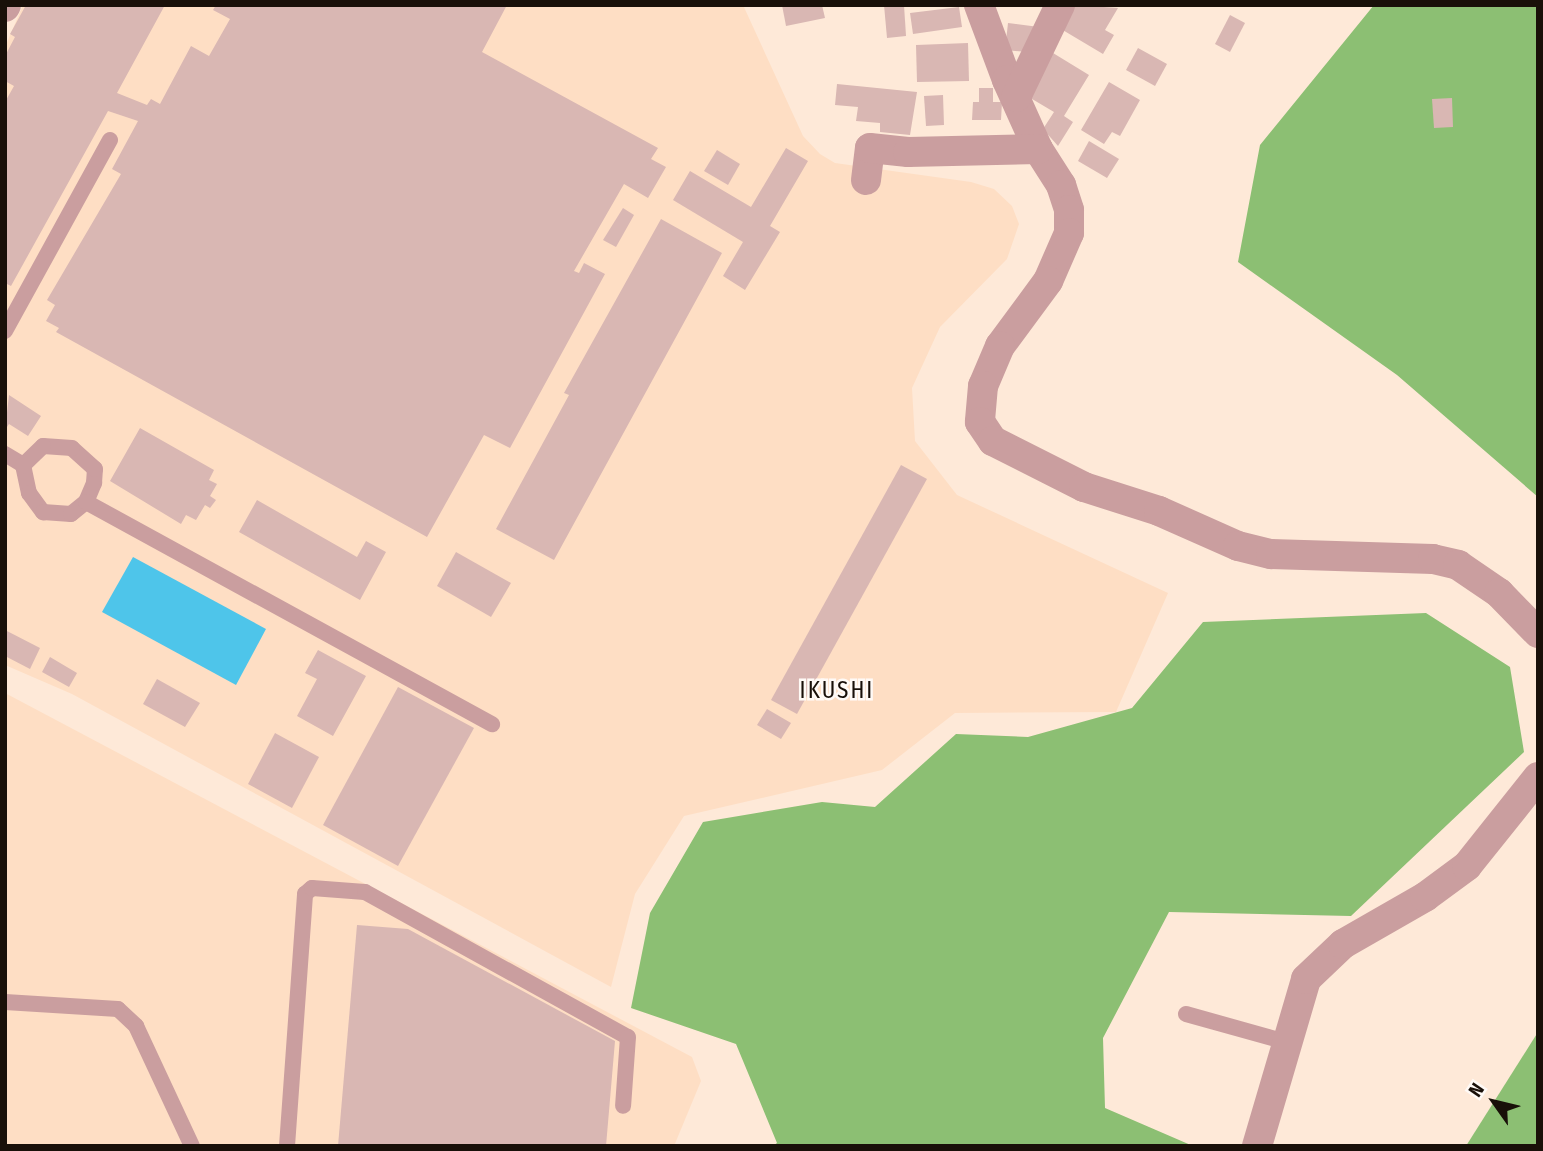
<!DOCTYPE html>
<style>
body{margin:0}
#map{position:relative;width:1543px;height:1151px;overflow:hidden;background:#fee9d8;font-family:"Fira Sans Condensed",sans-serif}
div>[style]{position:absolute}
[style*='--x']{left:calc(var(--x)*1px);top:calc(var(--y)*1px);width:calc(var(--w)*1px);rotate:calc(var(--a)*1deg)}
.built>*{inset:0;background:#fedec4}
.forest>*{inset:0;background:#8cbf73}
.water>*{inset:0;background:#4ec5ea}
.building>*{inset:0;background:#d9b7b3}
.service>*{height:16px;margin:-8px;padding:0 8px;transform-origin:8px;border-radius:8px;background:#ca9e9f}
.minor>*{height:30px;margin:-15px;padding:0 15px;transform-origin:15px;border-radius:15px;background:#ca9e9f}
span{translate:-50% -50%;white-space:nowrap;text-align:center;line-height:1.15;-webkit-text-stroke:5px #fffaf6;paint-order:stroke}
.quarter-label{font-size:23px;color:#191009;letter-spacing:2px}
.frame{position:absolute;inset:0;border:7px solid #191009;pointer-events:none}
.north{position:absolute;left:1459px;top:1067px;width:70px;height:70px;-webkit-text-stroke:5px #fffaf6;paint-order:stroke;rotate:304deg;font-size:19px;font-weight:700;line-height:28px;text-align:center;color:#191009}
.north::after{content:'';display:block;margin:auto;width:24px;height:32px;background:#191009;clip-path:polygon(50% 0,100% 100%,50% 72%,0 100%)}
</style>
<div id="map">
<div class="built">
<div style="clip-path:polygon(23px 5px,743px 5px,803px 136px,820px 154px,835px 163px,971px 182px,994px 189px,1012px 206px,1019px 224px,1007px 259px,940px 327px,912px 388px,915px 441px,957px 495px,1168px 593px,1116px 712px,955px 713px,882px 770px,684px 816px,635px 894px,611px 987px,72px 694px,5px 665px,5px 47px)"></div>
<div style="clip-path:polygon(5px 693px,692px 1057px,701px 1081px,674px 1146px,5px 1146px)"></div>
</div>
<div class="forest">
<div style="clip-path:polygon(1374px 5px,1538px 5px,1538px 497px,1397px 375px,1238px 262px,1260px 145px)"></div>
<div style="clip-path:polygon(1426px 613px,1510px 667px,1524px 752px,1351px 916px,1169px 912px,1103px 1038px,1105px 1108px,1193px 1146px,773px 1146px,777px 1143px,736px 1044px,631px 1008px,650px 913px,703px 822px,822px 802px,875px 807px,956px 734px,1028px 737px,1132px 708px,1203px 622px)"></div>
<div style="clip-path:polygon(1538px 1032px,1538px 1146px,1466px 1146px)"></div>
</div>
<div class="water">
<div style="clip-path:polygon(133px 557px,266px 629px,236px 685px,102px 612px)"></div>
</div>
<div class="building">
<div style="clip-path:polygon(26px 5px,165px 5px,117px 93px,147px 105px,151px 99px,160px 104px,191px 46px,209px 56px,230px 19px,213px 10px,216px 5px,507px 5px,482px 52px,658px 148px,651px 159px,666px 167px,648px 198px,624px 184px,574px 271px,579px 273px,584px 263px,605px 274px,510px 448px,484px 435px,427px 537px,56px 332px,59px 328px,46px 321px,55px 305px,47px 300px,121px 174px,112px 169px,138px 121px,108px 111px,11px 286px,5px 283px,5px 102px,14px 86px,5px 81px,5px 56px,15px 37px,10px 34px)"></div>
<div style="clip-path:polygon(782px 5px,822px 5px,825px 18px,786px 26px)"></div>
<div style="clip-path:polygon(884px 5px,904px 5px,906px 36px,887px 38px)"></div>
<div style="clip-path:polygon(1075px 5px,1118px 8px,1105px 30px,1114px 35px,1103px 54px,1061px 29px)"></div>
<div style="clip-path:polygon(959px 7px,962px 27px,913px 34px,910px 13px)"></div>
<div style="clip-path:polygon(1230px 15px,1245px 23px,1230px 52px,1215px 44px)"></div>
<div style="clip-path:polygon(1008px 23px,1039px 27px,1028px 52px,1005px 50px)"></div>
<div style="clip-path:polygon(968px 43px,969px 81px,917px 82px,916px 45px)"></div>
<div style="clip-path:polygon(1138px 48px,1167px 64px,1155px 86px,1126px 70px)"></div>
<div style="clip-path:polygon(1053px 53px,1089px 75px,1064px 116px,1073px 122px,1058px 146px,1043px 129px,1054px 112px,1027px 96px)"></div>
<div style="clip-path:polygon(1109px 82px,1140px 100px,1120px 136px,1112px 132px,1104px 144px,1081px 130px)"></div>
<div style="clip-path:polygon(837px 84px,917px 92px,910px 135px,880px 132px,880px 123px,856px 121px,858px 107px,835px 105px)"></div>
<div style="clip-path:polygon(979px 88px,993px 88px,993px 102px,1002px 102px,1001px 120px,972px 120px,973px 102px,979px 102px)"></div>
<div style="clip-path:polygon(943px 95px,944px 125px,926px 126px,924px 96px)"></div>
<div style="clip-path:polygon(1452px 98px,1453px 127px,1434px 128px,1432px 99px)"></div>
<div style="clip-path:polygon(1089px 141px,1119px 159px,1107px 178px,1078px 161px)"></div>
<div style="clip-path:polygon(786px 148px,808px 161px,770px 226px,780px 232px,745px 290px,723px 276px,743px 242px,673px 200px,690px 171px,751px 207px)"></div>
<div style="clip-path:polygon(717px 150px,740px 164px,728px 185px,704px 171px)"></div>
<div style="clip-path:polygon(623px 208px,634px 215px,616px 247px,603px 240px)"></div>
<div style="clip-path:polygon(661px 219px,722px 253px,554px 560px,496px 529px,569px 395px,564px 393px)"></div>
<div style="clip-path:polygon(9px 395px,41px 416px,28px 436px,9px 424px,5px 430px)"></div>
<div style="clip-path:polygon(140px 428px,214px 470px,209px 480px,217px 484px,210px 496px,216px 500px,210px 508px,205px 505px,196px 520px,186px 515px,181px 524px,110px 481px)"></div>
<div style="clip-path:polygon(901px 465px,927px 479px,797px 714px,771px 700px)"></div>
<div style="clip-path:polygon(257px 500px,357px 557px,366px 541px,386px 552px,360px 600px,239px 532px)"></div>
<div style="clip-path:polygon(456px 552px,511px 583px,491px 617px,437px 586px)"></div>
<div style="clip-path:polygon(5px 630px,40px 648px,30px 669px,5px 656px)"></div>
<div style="clip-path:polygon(318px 650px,366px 676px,333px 736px,297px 716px,317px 679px,305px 673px)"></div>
<div style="clip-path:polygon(50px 657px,77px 673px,69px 687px,42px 672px)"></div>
<div style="clip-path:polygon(157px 679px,200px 703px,185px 727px,143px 704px)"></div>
<div style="clip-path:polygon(398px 687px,474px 728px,398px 866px,323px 825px)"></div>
<div style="clip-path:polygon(767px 709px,791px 723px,781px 739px,757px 725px)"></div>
<div style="clip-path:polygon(275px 733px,319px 757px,292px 808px,248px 784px)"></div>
<div style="clip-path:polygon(357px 925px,408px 929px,615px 1041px,606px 1146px,338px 1146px)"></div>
</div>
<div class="service">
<div style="--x:5;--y:331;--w:218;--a:-61.2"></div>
<div style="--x:5;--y:454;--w:21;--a:31"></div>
<div style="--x:23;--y:465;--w:29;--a:78"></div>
<div style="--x:29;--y:493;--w:24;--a:54"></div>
<div style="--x:43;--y:512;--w:28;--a:4"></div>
<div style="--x:71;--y:514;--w:19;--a:-39"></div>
<div style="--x:86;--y:502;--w:21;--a:-67"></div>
<div style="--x:94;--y:483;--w:14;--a:-86"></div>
<div style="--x:95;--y:469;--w:31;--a:-138"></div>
<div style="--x:72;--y:448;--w:29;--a:-176"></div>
<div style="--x:43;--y:446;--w:28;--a:136"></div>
<div style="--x:86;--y:502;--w:463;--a:28.7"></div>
<div style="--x:5;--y:1002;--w:113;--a:3.5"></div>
<div style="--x:118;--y:1009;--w:25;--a:43"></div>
<div style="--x:136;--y:1026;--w:132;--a:65"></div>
<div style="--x:1186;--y:1014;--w:104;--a:15.6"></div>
<div style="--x:287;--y:1146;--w:253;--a:-85.9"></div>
<div style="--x:305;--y:894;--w:9;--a:-41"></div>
<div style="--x:312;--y:888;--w:53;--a:4.3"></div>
<div style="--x:365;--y:892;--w:300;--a:28.9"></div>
<div style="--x:628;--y:1037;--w:69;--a:94.1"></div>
</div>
<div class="minor">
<div style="--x:979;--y:5;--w:80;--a:69.5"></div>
<div style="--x:1007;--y:80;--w:76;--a:65.8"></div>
<div style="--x:1038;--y:149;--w:43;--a:57.4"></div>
<div style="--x:1061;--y:185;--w:26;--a:72"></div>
<div style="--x:1069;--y:210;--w:23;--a:90"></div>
<div style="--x:1069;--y:233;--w:52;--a:113.6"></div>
<div style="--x:1048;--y:281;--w:81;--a:126.4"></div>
<div style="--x:1000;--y:346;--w:43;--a:113"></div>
<div style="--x:983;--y:386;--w:36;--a:95"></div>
<div style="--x:980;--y:422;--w:23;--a:56"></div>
<div style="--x:993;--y:441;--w:102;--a:26.8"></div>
<div style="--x:1084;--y:487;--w:79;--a:17.7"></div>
<div style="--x:1159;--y:511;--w:86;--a:23.9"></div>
<div style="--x:1238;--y:546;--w:34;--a:14"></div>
<div style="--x:1271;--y:554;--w:162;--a:1.8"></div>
<div style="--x:1433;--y:559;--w:26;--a:13"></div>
<div style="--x:1458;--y:565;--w:50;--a:34.3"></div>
<div style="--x:1499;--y:593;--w:56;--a:45.7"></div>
<div style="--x:5;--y:7;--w:2;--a:-63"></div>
<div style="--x:1016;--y:97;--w:102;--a:-64.4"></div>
<div style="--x:866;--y:180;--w:32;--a:-83"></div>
<div style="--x:870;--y:148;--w:38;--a:6"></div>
<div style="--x:908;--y:152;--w:130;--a:-1.3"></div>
<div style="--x:1257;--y:1146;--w:174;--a:-73.6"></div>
<div style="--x:1306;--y:979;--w:51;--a:-43.4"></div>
<div style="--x:1343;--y:944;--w:95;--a:-29.8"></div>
<div style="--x:1425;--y:897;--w:52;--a:-36.4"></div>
<div style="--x:1467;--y:866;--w:114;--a:-51.4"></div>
</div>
<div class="quarter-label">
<span style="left:837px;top:690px">IKUSHI</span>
</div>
<div class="frame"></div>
<div class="north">N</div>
</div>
